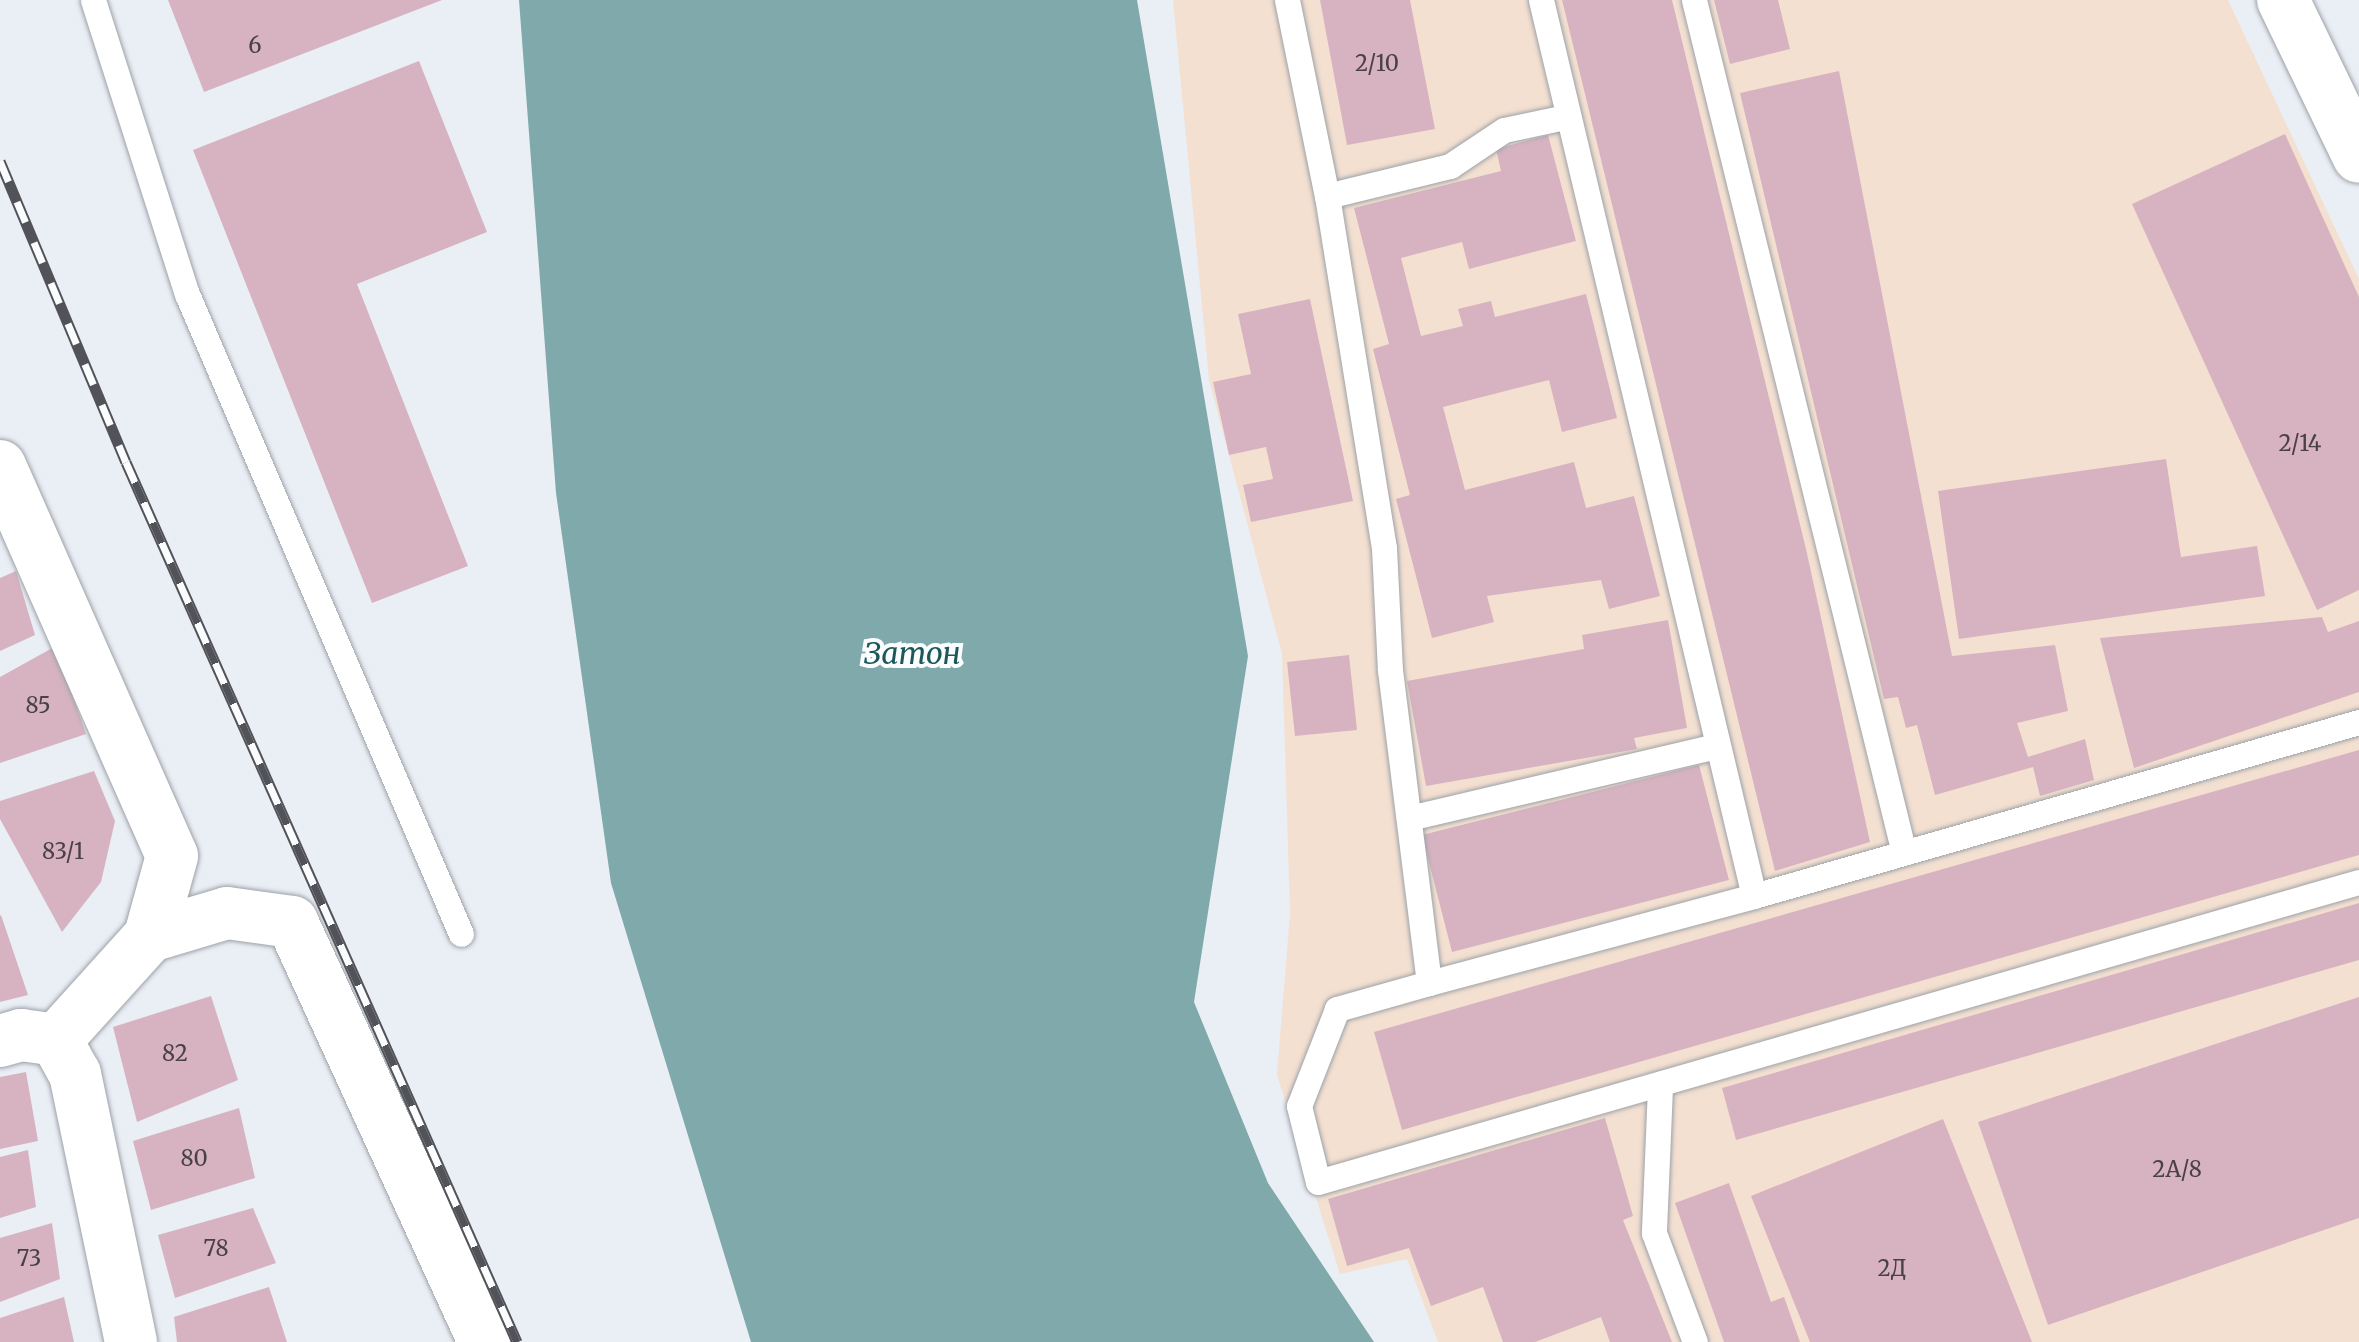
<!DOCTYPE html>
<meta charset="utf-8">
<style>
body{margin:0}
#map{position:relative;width:2359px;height:1342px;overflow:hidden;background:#eaeef5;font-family:Merriweather,serif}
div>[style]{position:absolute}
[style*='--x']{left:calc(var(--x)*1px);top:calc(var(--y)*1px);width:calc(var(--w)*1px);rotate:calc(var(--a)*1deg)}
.industrial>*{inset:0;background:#f4e0d1}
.water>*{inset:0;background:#80a9ab}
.building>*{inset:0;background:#d7b3c1}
.roads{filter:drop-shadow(0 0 2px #9da2a8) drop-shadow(0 0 2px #9da2a8)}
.service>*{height:25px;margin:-12.5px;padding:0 12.5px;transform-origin:12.5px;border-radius:12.5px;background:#fff}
.minor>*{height:52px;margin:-26px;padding:0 26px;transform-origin:26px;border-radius:26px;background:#fff}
.rail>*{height:11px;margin-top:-5.5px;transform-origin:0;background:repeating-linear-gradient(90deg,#fafcfe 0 22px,#525358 0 44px);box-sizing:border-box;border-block:2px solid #525358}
span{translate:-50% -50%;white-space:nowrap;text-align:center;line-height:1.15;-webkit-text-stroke:8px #fafcfe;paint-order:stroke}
.number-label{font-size:22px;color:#494147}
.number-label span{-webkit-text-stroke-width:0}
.water-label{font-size:30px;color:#1c585a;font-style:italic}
</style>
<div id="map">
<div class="industrial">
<div style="clip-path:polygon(1173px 0,2228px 0,2359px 279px,2359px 1342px,1438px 1342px,1407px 1259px,1340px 1274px,1277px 1075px,1290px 913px,1282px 654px,1209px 380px)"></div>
</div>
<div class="water">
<div style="clip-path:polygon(519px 0,1137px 0,1248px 656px,1194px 1002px,1268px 1183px,1374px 1342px,751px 1342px,611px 883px,556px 493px)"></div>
</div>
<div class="building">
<div style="clip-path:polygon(168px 0,442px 0,204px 92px)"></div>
<div style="clip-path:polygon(1320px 0,1410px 0,1435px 129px,1347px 145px)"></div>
<div style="clip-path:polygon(1562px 0,1672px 0,1806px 549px,1870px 842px,1775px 871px)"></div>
<div style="clip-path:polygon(1714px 0,1778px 0,1790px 49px,1730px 64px)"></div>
<div style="clip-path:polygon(419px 61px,487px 232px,357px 284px,468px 566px,372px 603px,193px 150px)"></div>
<div style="clip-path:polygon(1839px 71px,1952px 656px,2055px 645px,2068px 711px,2017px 723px,2028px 757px,2085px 739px,2094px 780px,2040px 796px,2033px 767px,1935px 795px,1917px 725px,1906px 728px,1898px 697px,1884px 699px,1740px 93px)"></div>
<div style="clip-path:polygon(2285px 134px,2359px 297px,2359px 590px,2317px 610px,2132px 204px)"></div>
<div style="clip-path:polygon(1548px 135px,1576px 241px,1469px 269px,1462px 242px,1401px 258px,1421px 336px,1463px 326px,1458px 309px,1491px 301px,1495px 317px,1586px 294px,1617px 418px,1562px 432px,1549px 380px,1443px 407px,1465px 490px,1574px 462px,1586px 508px,1634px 496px,1660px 596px,1609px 609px,1601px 580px,1487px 596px,1494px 622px,1432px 638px,1396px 499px,1410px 495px,1373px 349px,1389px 344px,1354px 208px,1501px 171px,1496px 149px)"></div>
<div style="clip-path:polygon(1310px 299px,1353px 501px,1251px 522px,1243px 485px,1273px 479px,1266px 447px,1229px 455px,1213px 382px,1251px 374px,1238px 314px)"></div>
<div style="clip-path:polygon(2166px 459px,2181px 557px,2257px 546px,2265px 596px,1959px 639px,1938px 491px)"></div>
<div style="clip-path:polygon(16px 571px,35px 635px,0 651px,0 578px)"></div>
<div style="clip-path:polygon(2322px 617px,2328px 632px,2359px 621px,2359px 692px,2134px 768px,2100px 638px)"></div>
<div style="clip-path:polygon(1668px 620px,1687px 728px,1634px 738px,1637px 749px,1426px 786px,1407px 681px,1584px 649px,1582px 635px)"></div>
<div style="clip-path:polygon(56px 646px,86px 734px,0 763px,0 677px)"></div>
<div style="clip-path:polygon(1349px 655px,1357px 730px,1295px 736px,1287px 662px)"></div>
<div style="clip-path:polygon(2359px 750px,2359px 855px,1402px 1130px,1374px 1032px)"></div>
<div style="clip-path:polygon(1699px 765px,1729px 880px,1452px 952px,1422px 835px)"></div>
<div style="clip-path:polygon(94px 771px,115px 821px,101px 882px,62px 932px,0 819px,0 801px)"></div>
<div style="clip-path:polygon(2359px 903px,2359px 960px,1736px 1140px,1722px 1088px)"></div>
<div style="clip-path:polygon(1px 915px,28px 995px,0 1002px,0 916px)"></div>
<div style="clip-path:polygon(211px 996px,238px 1080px,137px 1122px,113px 1027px)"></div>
<div style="clip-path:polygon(2359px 997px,2359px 1218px,2048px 1325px,1978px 1122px)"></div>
<div style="clip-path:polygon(26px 1072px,38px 1141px,0 1149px,0 1077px)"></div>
<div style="clip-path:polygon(239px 1108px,255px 1178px,151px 1210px,133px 1141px)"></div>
<div style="clip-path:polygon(1605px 1118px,1633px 1216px,1623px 1220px,1672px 1342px,1610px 1342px,1601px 1317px,1535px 1342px,1503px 1342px,1483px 1287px,1431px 1306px,1409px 1248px,1347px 1266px,1328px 1199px)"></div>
<div style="clip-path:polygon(1943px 1119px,2032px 1342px,1810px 1342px,1751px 1196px)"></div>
<div style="clip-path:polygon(28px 1150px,36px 1207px,0 1218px,0 1157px)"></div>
<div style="clip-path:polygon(1729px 1183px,1771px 1302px,1784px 1297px,1800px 1342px,1724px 1342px,1675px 1203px)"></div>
<div style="clip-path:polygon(253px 1208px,276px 1263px,175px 1298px,158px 1235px)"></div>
<div style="clip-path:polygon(52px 1223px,60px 1279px,0 1302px,0 1238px)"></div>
<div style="clip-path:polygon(269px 1287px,287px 1342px,177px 1342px,174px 1317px)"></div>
<div style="clip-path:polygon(64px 1297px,74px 1342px,0 1342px,0 1318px)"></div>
</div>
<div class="roads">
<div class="service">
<div style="--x:93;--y:0;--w:309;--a:72.3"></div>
<div style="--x:187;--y:294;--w:696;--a:66.82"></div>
<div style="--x:1287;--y:0;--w:200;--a:78.5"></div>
<div style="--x:1327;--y:196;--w:357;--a:80.8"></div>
<div style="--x:1384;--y:548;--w:122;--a:87.2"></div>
<div style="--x:1390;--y:670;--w:315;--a:82.9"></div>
<div style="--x:1429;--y:983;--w:336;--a:-15"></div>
<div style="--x:1754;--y:896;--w:630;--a:-16.05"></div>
<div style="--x:1541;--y:0;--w:921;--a:76.63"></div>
<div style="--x:1694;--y:0;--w:878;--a:76.17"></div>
<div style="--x:1327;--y:196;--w:127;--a:-13.7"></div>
<div style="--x:1450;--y:166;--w:65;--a:-33.7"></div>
<div style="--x:1504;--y:130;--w:62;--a:-12"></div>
<div style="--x:1409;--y:818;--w:316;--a:-13.2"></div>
<div style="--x:1429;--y:983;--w:96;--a:164.2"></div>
<div style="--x:1337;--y:1009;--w:104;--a:111.4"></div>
<div style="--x:1299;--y:1106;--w:78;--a:76"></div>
<div style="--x:1318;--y:1182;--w:1083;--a:-16.08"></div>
<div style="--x:1660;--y:1087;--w:146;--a:92.4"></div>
<div style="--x:1654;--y:1233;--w:116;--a:69.4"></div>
</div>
<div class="minor">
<div style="--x:2283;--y:0;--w:174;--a:64.2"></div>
<div style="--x:0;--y:466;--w:426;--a:66.2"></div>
<div style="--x:172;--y:856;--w:83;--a:105.4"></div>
<div style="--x:150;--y:936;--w:140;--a:132.1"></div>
<div style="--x:150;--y:936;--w:80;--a:-16.6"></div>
<div style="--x:227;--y:913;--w:66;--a:7.9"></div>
<div style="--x:292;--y:922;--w:462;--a:65.4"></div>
<div style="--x:56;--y:1040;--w:39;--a:61"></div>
<div style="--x:75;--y:1074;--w:274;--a:78.2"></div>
<div style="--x:0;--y:1041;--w:22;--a:-16"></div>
<div style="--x:21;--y:1035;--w:35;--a:8"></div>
</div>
</div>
<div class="rail">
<div style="--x:0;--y:161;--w:326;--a:67.3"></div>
<div style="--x:126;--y:462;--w:963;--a:66.04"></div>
</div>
<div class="number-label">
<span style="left:255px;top:46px">6</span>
<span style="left:1377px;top:64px">2/10</span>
<span style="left:2300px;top:444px">2/14</span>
<span style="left:38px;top:706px">85</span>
<span style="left:63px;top:852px">83/1</span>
<span style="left:175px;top:1054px">82</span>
<span style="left:194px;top:1159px">80</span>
<span style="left:2177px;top:1170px">2А/8</span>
<span style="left:216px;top:1249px">78</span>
<span style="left:29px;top:1259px">73</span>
<span style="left:1892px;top:1269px">2Д</span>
</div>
<div class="water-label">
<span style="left:912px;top:653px">Затон</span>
</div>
</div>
